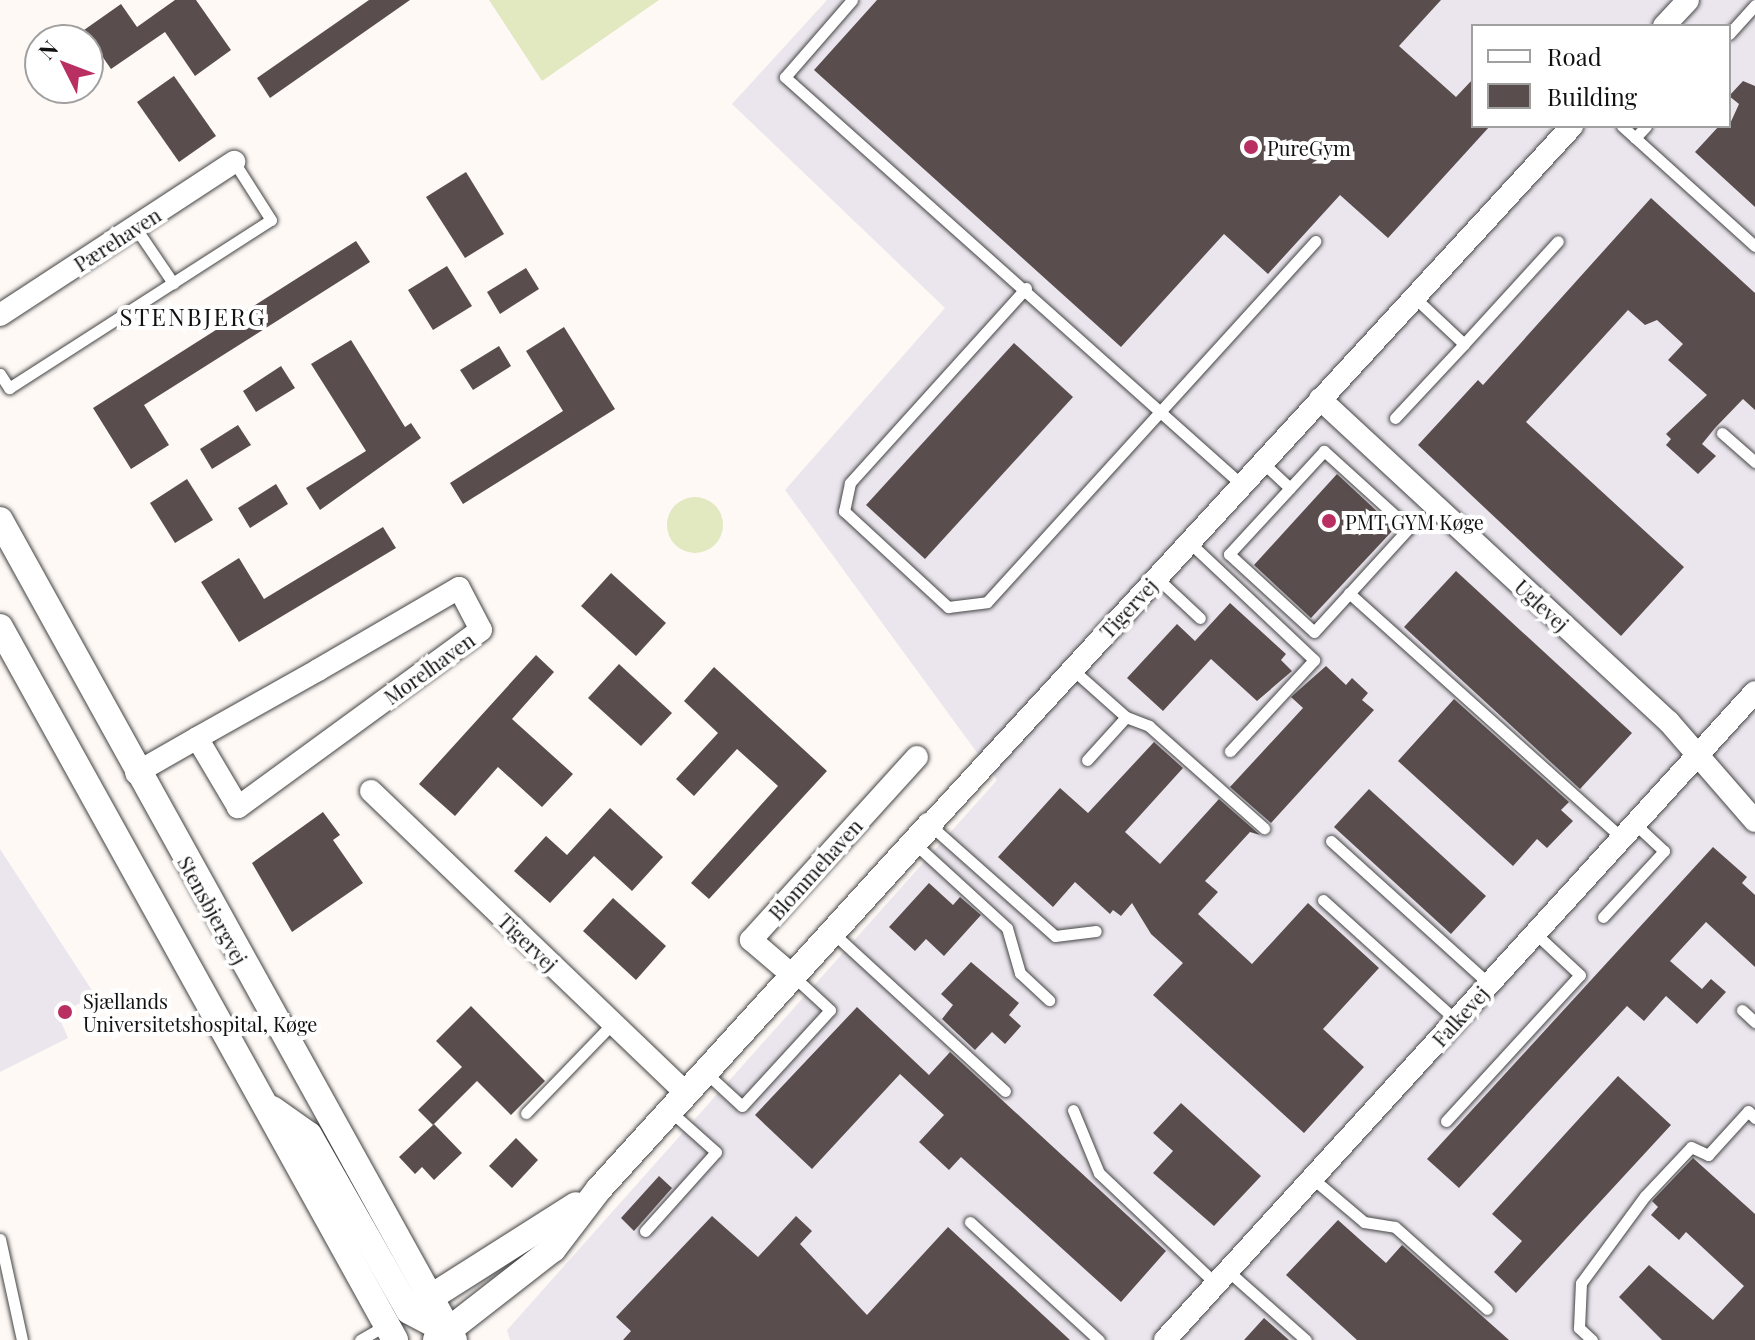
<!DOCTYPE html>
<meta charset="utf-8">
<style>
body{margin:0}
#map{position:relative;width:1755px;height:1340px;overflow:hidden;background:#fef9f5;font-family:"Playfair Display",serif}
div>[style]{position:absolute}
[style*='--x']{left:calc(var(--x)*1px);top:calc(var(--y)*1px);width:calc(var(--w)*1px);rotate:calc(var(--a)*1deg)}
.industrial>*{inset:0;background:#ebe6ee}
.green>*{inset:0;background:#e2e8bf}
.round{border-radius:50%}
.building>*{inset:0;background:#594e4d}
.roads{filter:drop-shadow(0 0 2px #444) drop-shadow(0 0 2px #444)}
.service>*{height:11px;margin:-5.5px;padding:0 5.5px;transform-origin:5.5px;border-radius:5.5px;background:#fff}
.minor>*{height:22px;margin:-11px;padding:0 11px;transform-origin:11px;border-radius:11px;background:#fff}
.tertiary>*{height:26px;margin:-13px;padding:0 13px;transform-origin:13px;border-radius:13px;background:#fff}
.dots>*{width:22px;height:22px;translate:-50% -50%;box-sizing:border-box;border:4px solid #fff;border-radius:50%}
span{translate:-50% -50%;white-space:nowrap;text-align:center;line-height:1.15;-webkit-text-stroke:8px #fff;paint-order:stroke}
.poi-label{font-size:20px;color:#111}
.left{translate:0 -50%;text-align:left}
.street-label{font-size:20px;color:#111}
.quarter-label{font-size:24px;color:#111;letter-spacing:2px}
.legend{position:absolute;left:1471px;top:24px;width:260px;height:104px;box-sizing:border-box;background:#fff;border:2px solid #a0a0a0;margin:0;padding:10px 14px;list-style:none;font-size:24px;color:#111}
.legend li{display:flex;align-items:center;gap:16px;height:40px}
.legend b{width:40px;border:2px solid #a0a0a0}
.north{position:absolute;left:24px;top:24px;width:80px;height:80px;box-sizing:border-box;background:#fff;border:2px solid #a0a0a0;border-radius:50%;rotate:312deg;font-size:22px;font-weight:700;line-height:32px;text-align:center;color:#111}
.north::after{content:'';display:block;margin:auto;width:28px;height:36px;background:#ba2f62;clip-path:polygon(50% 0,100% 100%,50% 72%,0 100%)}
</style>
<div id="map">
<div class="industrial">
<div style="clip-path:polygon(evenodd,827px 0,1755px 0,1755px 1340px,510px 1340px,507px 1330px,997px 780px,785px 490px,945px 308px,732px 104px,827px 0,1473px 26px,1729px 26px,1729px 126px,1473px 126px,1473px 26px)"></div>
<div style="clip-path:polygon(0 849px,95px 995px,58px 1015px,68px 1038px,0 1072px)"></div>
</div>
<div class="green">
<div style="clip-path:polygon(489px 0,659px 0,542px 81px)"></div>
<div class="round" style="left:667px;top:497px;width:56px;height:56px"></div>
</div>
<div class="building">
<div style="clip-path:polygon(175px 0,196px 0,231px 50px,195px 76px,165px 32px,111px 69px,84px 30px,121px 4px,137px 27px)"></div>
<div style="clip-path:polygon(369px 0,410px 0,270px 98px,257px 78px)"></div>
<div style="clip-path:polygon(877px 0,1441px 0,1399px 46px,1456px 97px,1473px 79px,1473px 126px,1490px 126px,1388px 238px,1340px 195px,1268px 274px,1224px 234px,1121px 347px,814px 70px)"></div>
<div style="clip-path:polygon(174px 76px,216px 136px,179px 162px,137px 102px)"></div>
<div style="clip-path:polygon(1743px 81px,1755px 86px,1755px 207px,1695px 152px,1719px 126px,1729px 126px,1739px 104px,1729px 96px)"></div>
<div style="clip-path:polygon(466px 172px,504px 234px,465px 258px,426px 197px)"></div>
<div style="clip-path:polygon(1651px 198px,1755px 293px,1755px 410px,1743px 399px,1715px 428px,1702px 444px,1716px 456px,1698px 474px,1666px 445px,1671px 439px,1666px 434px,1707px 395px,1668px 360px,1683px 344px,1657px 320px,1645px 325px,1628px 310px,1526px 422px,1684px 567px,1621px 636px,1418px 445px,1478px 380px,1483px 385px)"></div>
<div style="clip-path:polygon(356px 241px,370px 262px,144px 405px,169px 445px,131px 469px,93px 408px)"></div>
<div style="clip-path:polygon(447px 266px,472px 306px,433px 330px,408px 290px)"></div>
<div style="clip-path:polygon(526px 268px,539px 289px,500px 314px,487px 292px)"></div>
<div style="clip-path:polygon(564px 327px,615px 409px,463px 504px,450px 483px,563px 411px,526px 351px)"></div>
<div style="clip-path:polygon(351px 340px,405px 427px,411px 423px,421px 438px,320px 510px,306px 488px,366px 451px,311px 364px)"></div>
<div style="clip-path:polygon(1014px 343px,1073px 397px,925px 559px,866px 505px)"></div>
<div style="clip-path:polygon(499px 346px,511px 366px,473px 390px,460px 370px)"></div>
<div style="clip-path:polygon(281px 366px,295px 388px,256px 412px,243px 391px)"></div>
<div style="clip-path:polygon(238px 425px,251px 445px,212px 469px,200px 449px)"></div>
<div style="clip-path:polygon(1337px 474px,1395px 528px,1311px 618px,1254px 565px)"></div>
<div style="clip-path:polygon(187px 479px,213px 520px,175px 543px,150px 503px)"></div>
<div style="clip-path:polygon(276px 484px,288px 504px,250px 528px,238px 508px)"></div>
<div style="clip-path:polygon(383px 527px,396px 548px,239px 642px,201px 582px,239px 558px,264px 599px)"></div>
<div style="clip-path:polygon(1456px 571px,1632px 733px,1580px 789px,1404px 627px)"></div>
<div style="clip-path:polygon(611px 573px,666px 623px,636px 656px,581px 606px)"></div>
<div style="clip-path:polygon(1230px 603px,1286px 654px,1281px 660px,1292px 671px,1257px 701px,1211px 659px,1163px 711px,1127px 678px,1177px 624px,1195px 641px)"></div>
<div style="clip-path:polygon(536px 655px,554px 672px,512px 719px,573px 774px,542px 807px,498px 767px,455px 816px,419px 784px)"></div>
<div style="clip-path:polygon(619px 664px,672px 713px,641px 746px,588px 698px)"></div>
<div style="clip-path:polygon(1326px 666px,1346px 685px,1352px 678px,1368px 693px,1362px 700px,1374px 710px,1271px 823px,1230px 787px,1303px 708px,1291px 697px)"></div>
<div style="clip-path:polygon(714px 667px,827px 771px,709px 899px,691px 883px,778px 786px,737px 749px,694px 796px,676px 779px,718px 733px,684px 701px)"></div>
<div style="clip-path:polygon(1454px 699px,1569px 802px,1561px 810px,1573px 821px,1547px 848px,1537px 839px,1513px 866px,1398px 761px)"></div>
<div style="clip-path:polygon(1154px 742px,1183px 768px,1125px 832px,1160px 864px,1219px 799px,1260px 835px,1250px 832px,1205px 881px,1218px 892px,1198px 914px,1252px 964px,1308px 903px,1379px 968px,1323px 1029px,1364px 1067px,1304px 1133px,1153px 995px,1183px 963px,1151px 934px,1132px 903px,1121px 916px,1113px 910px,1110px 914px,1075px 882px,1053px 907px,998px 857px,1060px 788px,1088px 813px)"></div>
<div style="clip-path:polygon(1369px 789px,1486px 896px,1451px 934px,1334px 827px)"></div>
<div style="clip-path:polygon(610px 808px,663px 857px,632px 891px,594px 856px,550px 903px,514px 871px,546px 836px,567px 855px)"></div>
<div style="clip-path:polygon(323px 812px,340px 835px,333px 840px,363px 883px,292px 932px,252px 863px)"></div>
<div style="clip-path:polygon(1713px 847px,1747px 877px,1742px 883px,1755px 895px,1755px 967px,1706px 922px,1670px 961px,1702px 989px,1711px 979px,1726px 992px,1697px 1024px,1666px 996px,1644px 1021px,1627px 1006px,1459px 1188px,1427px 1159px)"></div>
<div style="clip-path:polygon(929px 883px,953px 905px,960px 897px,981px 915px,944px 956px,926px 939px,915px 951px,889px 927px)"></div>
<div style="clip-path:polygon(613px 898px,666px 946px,636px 980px,583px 931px)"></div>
<div style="clip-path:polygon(971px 962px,1019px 1003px,1009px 1015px,1021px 1026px,1005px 1044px,992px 1032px,975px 1050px,942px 1019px,953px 1005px,941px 994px)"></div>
<div style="clip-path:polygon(471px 1006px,545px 1081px,511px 1115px,477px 1081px,433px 1125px,418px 1110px,462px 1067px,436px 1041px)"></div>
<div style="clip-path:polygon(857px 1007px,929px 1075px,950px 1052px,1166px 1251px,1121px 1302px,961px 1157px,949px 1170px,919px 1142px,944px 1115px,900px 1074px,812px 1169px,755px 1115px)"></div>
<div style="clip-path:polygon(1618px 1076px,1671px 1125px,1516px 1293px,1494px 1272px,1522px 1241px,1492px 1214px)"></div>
<div style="clip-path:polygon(1181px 1103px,1261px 1176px,1214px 1226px,1153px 1173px,1173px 1151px,1153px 1133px)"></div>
<div style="clip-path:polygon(434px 1124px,462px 1153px,434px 1180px,422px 1167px,415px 1174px,399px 1157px)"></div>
<div style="clip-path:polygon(516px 1138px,538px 1160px,512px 1188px,489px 1166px)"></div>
<div style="clip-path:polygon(1693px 1158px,1755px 1214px,1755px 1340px,1662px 1340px,1619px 1297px,1649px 1265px,1713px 1320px,1744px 1286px,1686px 1232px,1679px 1240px,1651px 1215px,1658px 1207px,1652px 1201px)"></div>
<div style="clip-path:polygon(659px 1176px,672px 1188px,634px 1231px,621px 1218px)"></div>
<div style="clip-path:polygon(712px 1216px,758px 1257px,796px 1216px,812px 1231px,800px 1244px,867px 1315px,948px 1227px,1070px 1340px,623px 1340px,631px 1331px,616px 1317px)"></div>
<div style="clip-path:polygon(1338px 1220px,1386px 1263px,1402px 1245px,1509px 1340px,1357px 1340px,1286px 1275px)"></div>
<div style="clip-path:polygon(1264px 1318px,1289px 1340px,1244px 1340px)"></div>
</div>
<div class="roads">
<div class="service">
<div style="--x:852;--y:0;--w:102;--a:131"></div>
<div style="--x:785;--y:77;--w:611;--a:41.75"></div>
<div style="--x:1729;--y:34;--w:39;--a:-48"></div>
<div style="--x:1622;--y:126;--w:179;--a:42.1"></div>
<div style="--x:1635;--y:138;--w:16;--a:-47"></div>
<div style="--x:135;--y:227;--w:68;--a:55.8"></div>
<div style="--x:1026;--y:288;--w:263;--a:132.1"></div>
<div style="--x:850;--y:483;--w:29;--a:102"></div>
<div style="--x:844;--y:511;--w:142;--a:42.7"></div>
<div style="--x:948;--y:607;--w:39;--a:-7"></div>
<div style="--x:987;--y:602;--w:488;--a:-47.7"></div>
<div style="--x:1464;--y:344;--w:139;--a:-47.6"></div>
<div style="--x:0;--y:374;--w:17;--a:57"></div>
<div style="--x:9;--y:388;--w:311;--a:-32.7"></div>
<div style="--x:271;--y:220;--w:69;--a:-122.5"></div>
<div style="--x:1395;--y:418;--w:101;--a:-47"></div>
<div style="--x:1464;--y:344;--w:69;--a:-136.8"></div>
<div style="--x:1722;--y:433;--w:44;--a:41.3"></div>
<div style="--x:1262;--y:462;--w:38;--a:43"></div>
<div style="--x:1290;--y:488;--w:90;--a:132.7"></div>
<div style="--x:1229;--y:554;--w:115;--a:42.5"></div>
<div style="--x:1314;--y:632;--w:141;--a:-47.6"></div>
<div style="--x:1409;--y:528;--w:115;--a:-137.8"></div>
<div style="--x:1324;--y:451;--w:50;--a:132.6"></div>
<div style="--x:1189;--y:542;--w:172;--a:43.3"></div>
<div style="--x:1314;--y:660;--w:124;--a:132.7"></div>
<div style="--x:1156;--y:577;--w:60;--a:43"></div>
<div style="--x:1349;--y:593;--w:367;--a:41.9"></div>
<div style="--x:1072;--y:669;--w:72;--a:41.6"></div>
<div style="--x:1126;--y:717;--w:58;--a:132.2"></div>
<div style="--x:1126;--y:717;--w:25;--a:21"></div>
<div style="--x:1149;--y:726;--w:154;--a:41.6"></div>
<div style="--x:930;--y:825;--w:167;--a:41.6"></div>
<div style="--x:1055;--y:936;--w:41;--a:-7"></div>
<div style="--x:1331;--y:841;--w:213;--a:42.1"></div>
<div style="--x:914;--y:843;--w:126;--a:42.4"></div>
<div style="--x:1007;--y:928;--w:47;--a:73.9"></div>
<div style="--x:1020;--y:973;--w:40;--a:43"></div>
<div style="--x:1323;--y:900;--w:179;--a:42.1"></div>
<div style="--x:1603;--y:917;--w:90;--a:-47.3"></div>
<div style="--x:1664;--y:851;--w:40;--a:-137"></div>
<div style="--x:832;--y:932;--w:235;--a:42.6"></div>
<div style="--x:1742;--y:1010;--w:18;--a:43"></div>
<div style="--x:705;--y:1072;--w:50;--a:42.6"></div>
<div style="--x:742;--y:1106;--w:130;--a:-47.5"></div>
<div style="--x:830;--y:1010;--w:50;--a:-137.4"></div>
<div style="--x:1073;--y:1110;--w:68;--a:67.6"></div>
<div style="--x:1099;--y:1173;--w:161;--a:43.5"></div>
<div style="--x:526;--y:1113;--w:125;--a:-46"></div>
<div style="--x:1446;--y:1121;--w:198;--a:-47.5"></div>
<div style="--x:1580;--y:975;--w:62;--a:-137"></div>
<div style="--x:1312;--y:1178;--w:68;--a:40.2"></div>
<div style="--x:1364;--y:1222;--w:31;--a:9"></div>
<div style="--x:1395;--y:1227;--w:123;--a:41.7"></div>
<div style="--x:970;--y:1222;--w:175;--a:42.5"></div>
<div style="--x:645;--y:1231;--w:106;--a:-48.1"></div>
<div style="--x:716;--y:1152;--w:62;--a:-138.3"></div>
<div style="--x:0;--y:1239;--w:103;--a:77.7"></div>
<div style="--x:1228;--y:1271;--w:104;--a:41.5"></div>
<div style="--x:360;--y:1340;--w:30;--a:-30"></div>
<div style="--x:1592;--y:1340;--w:18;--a:-137"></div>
<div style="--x:1579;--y:1328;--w:45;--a:-87.5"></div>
<div style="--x:1581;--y:1283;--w:108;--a:-53.7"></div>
<div style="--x:1645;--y:1196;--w:67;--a:-46.8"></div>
<div style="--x:1691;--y:1147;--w:19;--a:25"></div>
<div style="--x:1708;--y:1155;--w:59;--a:-47.7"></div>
<div style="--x:1748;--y:1111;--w:10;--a:45"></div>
</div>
<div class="minor">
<div style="--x:1664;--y:26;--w:35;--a:-47"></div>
<div style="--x:0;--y:315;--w:280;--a:-33.2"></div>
<div style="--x:1320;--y:399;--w:476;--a:42.8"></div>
<div style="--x:1669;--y:722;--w:131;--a:49"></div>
<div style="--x:136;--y:773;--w:70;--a:-29.8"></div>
<div style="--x:197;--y:738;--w:139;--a:-29.3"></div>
<div style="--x:318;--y:670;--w:163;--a:-30.2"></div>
<div style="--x:459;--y:588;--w:47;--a:62.4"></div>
<div style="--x:481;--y:630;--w:301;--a:143.9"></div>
<div style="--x:238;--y:807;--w:80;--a:-120.7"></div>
<div style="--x:371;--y:791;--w:435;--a:43.8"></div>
<div style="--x:930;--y:825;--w:949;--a:-47.43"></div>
<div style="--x:792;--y:975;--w:54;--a:-139.5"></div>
<div style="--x:751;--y:940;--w:247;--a:-47.8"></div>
<div style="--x:1165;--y:1340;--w:876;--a:-47.68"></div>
</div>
<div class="tertiary">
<div style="--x:0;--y:520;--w:937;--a:61.03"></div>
<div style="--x:0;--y:627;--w:815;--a:61.01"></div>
<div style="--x:272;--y:1109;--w:45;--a:35.1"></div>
<div style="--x:309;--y:1135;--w:202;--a:60.4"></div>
<div style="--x:409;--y:1311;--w:45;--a:27.7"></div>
<div style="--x:417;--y:1306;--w:188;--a:-32.4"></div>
<div style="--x:436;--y:1340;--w:148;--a:-37.9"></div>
<div style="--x:553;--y:1249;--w:76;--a:-52.5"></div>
<div style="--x:599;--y:1189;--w:492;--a:-47.7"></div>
</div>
</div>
<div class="dots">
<div style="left:1251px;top:147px;background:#ba2f62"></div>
<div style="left:1329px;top:521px;background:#ba2f62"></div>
<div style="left:65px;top:1012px;background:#ba2f62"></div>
</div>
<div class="poi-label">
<span class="left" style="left:1267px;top:147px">PureGym</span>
<span class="left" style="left:1345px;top:521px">PMT GYM Køge</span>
<span class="left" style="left:83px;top:1012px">Sjællands<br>Universitetshospital, Køge</span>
</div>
<div class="street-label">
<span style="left:117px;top:239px;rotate:-33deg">Pærehaven</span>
<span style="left:1542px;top:605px;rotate:43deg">Uglevej</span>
<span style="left:1128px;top:608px;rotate:-47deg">Tigervej</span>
<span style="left:429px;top:668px;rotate:-36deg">Morelhaven</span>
<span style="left:815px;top:869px;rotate:-48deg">Blommehaven</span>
<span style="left:213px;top:910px;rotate:61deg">Stensbjergvej</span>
<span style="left:528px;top:942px;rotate:44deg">Tigervej</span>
<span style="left:1460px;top:1016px;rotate:-48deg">Falkevej</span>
</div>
<div class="quarter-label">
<span style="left:193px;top:317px">STENBJERG</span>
</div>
<ul class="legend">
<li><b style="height:10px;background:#fff"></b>Road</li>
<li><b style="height:22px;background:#594e4d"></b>Building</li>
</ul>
<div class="north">N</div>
</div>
